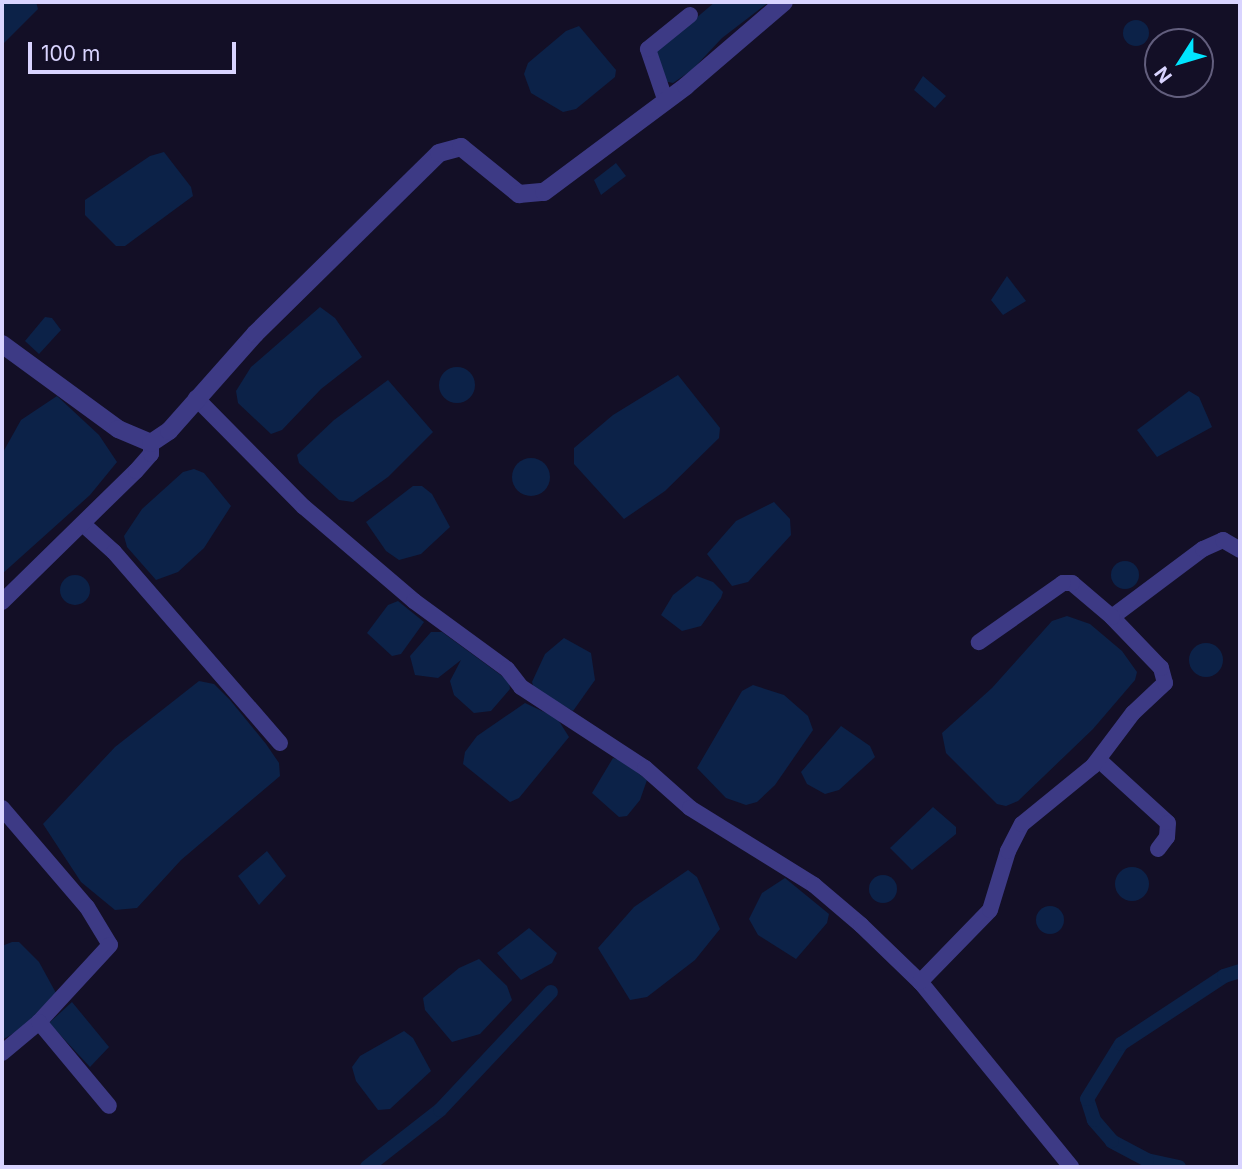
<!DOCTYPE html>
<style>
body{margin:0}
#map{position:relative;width:1242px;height:1169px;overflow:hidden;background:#130f26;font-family:Inter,sans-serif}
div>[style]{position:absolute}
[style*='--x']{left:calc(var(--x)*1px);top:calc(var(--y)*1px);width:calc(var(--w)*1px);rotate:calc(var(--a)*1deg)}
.water>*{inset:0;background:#0c2248}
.round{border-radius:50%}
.canal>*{height:14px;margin:-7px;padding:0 7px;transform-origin:7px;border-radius:7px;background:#0c2248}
.minor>*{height:16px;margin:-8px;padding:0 8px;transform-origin:8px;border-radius:8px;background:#3d3a85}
.tertiary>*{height:18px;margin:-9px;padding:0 9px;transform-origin:9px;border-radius:9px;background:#3d3a85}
span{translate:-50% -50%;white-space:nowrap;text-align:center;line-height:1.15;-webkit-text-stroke:7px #130f26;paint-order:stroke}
.frame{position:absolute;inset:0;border:4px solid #d9d4ff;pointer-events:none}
.north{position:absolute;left:1144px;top:28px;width:70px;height:70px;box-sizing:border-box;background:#130f26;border:2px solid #625e7d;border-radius:50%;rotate:233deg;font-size:19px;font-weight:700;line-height:28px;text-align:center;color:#d9d4ff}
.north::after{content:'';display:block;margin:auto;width:24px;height:32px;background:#00e5ff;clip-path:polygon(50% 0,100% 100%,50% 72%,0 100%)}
.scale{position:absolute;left:28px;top:42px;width:208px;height:32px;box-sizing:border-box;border:4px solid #d9d4ff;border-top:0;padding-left:9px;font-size:21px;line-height:24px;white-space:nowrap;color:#d9d4ff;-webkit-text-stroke:5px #130f26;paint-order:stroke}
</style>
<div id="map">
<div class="water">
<div style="clip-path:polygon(2px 2px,36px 2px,38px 9px,2px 45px)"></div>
<div style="clip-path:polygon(715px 2px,769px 2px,722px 38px,692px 70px,673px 83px,664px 81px,655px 53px)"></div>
<div class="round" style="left:1123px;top:20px;width:26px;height:26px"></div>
<div style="clip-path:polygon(579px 26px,616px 70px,615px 77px,576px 109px,563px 112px,531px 93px,524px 74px,528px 63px,566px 31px)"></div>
<div style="clip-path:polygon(923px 76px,946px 96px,935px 108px,914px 90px)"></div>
<div style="clip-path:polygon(164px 152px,191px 187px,193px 196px,125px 246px,116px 246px,85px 215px,85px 200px,150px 156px)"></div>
<div style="clip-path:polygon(616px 163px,626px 176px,601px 195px,594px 180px)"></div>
<div style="clip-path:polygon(1007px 276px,1026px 301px,1003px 315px,991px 300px)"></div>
<div style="clip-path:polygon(320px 307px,335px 318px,362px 357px,321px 389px,282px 430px,271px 434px,238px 403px,236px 391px,251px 367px)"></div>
<div style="clip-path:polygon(45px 317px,52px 318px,61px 330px,39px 354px,25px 341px)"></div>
<div class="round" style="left:439px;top:367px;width:36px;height:36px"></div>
<div style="clip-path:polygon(678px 375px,720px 428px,719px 438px,665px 491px,624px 519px,574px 464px,574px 448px,613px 415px)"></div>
<div style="clip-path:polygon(388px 380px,433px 432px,388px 477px,353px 502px,339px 500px,299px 463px,297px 455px,334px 420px)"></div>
<div style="clip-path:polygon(1189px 391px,1199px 397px,1212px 427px,1157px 457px,1137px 430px)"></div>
<div style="clip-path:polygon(57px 396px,99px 435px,117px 462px,90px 495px,2px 574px,2px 454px,21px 420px)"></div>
<div class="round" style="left:512px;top:458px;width:38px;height:38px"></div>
<div style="clip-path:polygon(194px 469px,204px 473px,231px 506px,204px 548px,178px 572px,156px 580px,127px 547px,124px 536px,142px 509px,183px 472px)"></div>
<div style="clip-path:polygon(413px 486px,422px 486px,432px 494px,450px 527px,421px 554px,399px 560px,386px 551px,366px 522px)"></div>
<div style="clip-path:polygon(774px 502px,790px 519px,791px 535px,748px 582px,732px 586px,707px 554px,736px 521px)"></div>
<div class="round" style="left:1111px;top:561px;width:28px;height:28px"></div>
<div class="round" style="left:60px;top:575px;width:30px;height:30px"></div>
<div style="clip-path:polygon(697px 576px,713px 582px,723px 592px,721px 598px,701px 626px,682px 631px,661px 615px,673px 595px)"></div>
<div style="clip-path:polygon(398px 601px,424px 622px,401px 654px,392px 656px,367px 633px,388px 605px)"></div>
<div style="clip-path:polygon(1067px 616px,1090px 624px,1122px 651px,1137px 672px,1135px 680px,1093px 729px,1018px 801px,1006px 806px,997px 804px,946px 753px,942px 733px,992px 688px,1052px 621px)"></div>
<div style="clip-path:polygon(431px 632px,442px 632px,509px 681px,510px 689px,491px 711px,474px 713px,454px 695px,450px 681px,461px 660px,438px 678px,415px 675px,410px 656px)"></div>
<div style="clip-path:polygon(564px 638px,591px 653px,595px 680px,573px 711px,534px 689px,532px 682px,545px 654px)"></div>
<div class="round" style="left:1189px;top:643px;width:34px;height:34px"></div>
<div style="clip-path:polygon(199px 681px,214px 684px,230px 700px,266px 744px,279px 763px,280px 776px,181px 860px,137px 908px,115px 910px,81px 882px,43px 824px,115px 747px)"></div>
<div style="clip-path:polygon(753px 685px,784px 695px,808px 716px,813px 730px,775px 785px,757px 802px,746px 805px,726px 798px,697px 768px,742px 691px)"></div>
<div style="clip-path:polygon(525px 703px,557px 718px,569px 737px,519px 798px,510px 802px,463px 764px,465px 752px,477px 736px)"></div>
<div style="clip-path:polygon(841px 726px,870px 746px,875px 757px,839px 790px,825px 794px,807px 784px,801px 772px)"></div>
<div style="clip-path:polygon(613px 758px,622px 760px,647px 780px,640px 800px,627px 816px,619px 817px,592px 793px)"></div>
<div style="clip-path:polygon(933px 807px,956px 827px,956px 834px,912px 870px,890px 848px)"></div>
<div style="clip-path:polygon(267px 851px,286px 876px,259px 905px,238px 876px)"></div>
<div class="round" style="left:1115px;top:867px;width:34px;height:34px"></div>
<div style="clip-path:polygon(688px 870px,697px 877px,720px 929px,695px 960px,647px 997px,630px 1000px,598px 948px,634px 907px)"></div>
<div class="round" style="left:869px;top:875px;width:28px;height:28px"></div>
<div style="clip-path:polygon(785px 878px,829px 914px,827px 923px,796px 959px,758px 935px,749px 919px,762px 893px)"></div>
<div class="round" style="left:1036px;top:906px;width:28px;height:28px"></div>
<div style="clip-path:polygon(529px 928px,557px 953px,552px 963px,521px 980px,497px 953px)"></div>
<div style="clip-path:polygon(12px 942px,19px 942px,39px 962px,56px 993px,21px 1029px,2px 1040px,2px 946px)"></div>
<div style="clip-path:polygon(479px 959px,507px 986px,512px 1000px,480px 1034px,452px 1042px,425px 1010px,423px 998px,459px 968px)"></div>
<div style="clip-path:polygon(72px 1002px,109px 1047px,90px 1067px,49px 1023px)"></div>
<div style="clip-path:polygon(404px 1031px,413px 1038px,431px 1071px,390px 1109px,378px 1110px,356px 1081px,352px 1067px,360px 1056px)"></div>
</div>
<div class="canal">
<div style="--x:367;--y:1167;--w:93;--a:-38"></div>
<div style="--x:440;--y:1110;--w:162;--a:-46.8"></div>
<div style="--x:1179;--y:1167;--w:33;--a:-168"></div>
<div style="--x:1147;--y:1160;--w:40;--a:-152"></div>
<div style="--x:1112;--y:1141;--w:28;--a:-131"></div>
<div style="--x:1094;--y:1120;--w:22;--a:-108"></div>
<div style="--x:1087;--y:1099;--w:65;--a:-58.3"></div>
<div style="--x:1121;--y:1044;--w:123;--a:-33.4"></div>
<div style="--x:1224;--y:976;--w:17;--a:-17"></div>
</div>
<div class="minor">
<div style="--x:666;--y:102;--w:56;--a:-108.8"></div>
<div style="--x:648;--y:49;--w:54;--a:-39"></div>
<div style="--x:196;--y:398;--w:153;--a:45.3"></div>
<div style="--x:304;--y:507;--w:145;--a:40.5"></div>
<div style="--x:414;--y:601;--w:115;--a:36.2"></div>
<div style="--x:507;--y:669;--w:23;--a:52"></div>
<div style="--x:521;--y:687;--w:148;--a:33.2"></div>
<div style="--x:645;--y:768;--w:60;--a:41.6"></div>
<div style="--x:690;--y:808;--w:146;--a:31.8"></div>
<div style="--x:814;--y:885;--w:62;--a:40.4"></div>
<div style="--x:861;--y:925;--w:85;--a:44"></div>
<div style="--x:922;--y:984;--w:236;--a:50.8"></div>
<div style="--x:84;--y:525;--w:40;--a:42"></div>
<div style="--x:114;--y:552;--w:253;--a:49"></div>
<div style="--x:2;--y:602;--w:187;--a:-44.4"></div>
<div style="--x:136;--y:471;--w:23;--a:-49"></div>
<div style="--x:151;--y:454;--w:11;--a:-90"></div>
<div style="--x:1112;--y:617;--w:114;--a:-36.8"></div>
<div style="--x:1203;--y:549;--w:22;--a:-24"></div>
<div style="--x:1223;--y:540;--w:20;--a:30"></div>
<div style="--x:1099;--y:760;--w:93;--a:42.4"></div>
<div style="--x:1168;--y:823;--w:14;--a:94"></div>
<div style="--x:1167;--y:837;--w:15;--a:127"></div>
<div style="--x:2;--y:808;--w:130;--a:49.4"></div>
<div style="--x:87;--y:907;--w:44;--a:58.8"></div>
<div style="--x:110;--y:945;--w:105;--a:132.7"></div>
<div style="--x:39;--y:1022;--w:48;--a:140"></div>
<div style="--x:920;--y:982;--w:100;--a:-45.8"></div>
<div style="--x:990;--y:910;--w:62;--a:-73"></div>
<div style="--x:1008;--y:851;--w:30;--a:-63"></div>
<div style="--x:1022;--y:824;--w:92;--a:-39.2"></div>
<div style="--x:1093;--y:766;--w:66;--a:-53"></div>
<div style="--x:1133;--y:713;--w:44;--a:-43.2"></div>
<div style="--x:1165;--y:683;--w:16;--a:-105"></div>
<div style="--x:1161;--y:668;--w:71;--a:-133.9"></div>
<div style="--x:1112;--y:617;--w:52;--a:-139.6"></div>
<div style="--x:1072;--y:583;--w:9;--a:180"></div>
<div style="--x:1063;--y:583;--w:103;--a:144.9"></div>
<div style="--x:39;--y:1022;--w:109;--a:50.2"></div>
</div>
<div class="tertiary">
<div style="--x:2;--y:344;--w:144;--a:36.2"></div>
<div style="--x:118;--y:429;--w:36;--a:23"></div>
<div style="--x:151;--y:443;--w:22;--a:-34"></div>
<div style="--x:169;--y:431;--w:130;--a:-48.4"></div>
<div style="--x:255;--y:334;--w:258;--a:-44.5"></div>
<div style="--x:439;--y:153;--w:23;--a:-15"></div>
<div style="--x:461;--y:147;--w:75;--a:39"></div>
<div style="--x:519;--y:194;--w:25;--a:-5"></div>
<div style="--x:544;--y:192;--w:177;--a:-36.7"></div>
<div style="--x:686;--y:86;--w:129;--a:-40.6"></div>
</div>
<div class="frame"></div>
<div class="north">N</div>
<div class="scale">100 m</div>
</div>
